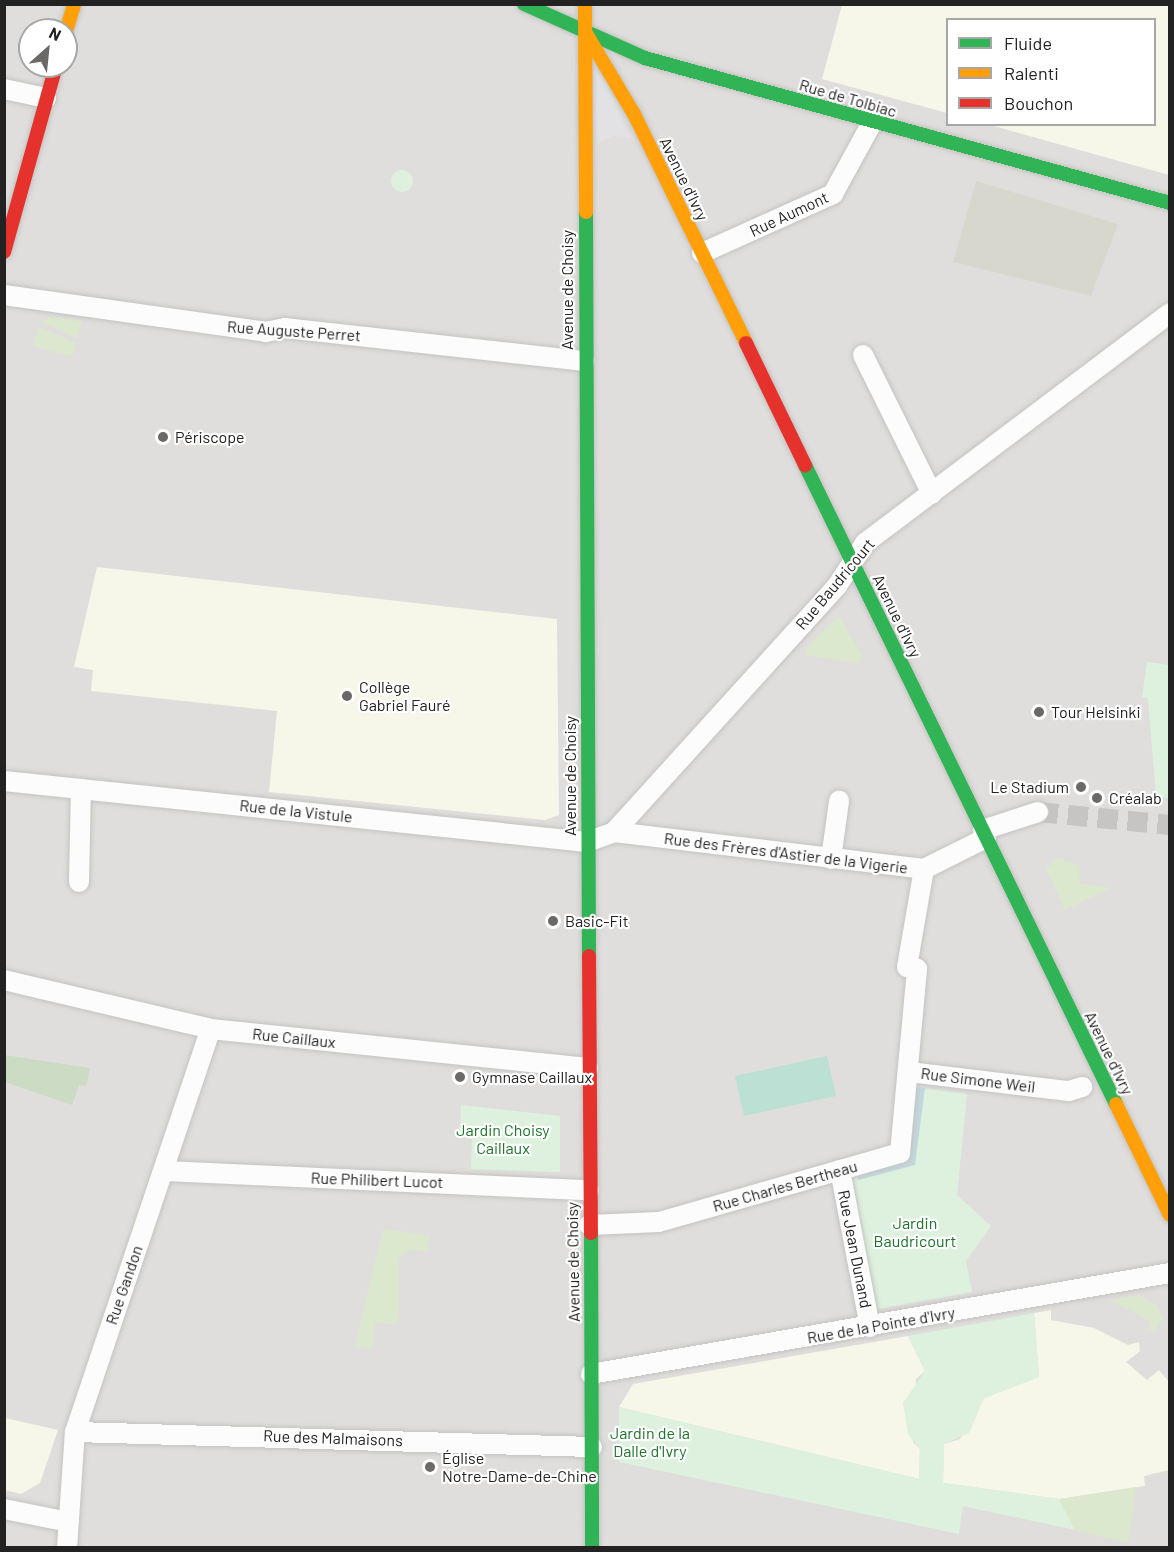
<!DOCTYPE html>
<meta charset="utf-8">
<style>
body{margin:0}
#map{position:relative;width:1174px;height:1552px;overflow:hidden;background:#f0eeeb;font-family:Barlow,sans-serif}
div>[style]{position:absolute}
[style*='--x']{left:calc(var(--x)*1px);top:calc(var(--y)*1px);width:calc(var(--w)*1px);rotate:calc(var(--a)*1deg)}
.residential>*{inset:0;background:#dfdedc}
.education>*{inset:0;background:#f6f6e9}
.construction>*{inset:0;background:#d8d7ce}
.grass>*{inset:0;background:#dbe8ce}
.forest>*{inset:0;background:#cbdbc4}
.park>*{inset:0;background:#ddf1de}
.round{border-radius:50%}
.pitch>*{inset:0;background:#bce0d3}
.plaza>*{inset:0;background:#e2e1e4}
.water>*{inset:0;background:#c3d7de}
.street-tunnel>*{height:20px;margin-top:-10px;transform-origin:0;background:repeating-linear-gradient(90deg,#c7c5c3 0 20px,transparent 0 30px)}
.roads{filter:drop-shadow(0 0 2px #c3c3c1) drop-shadow(0 0 2px #c3c3c1)}
.street>*{height:20px;margin:-10px;padding:0 10px;transform-origin:10px;border-radius:10px;background:#fdfcfc}
.fast>*{height:14px;margin:-7px;padding:0 7px;transform-origin:7px;border-radius:7px;background:#30b455}
.slow>*{height:14px;margin:-7px;padding:0 7px;transform-origin:7px;border-radius:7px;background:#ff9f0a}
.jam>*{height:14px;margin:-7px;padding:0 7px;transform-origin:7px;border-radius:7px;background:#e5322d}
.dots>*{width:16px;height:16px;translate:-50% -50%;box-sizing:border-box;border:3px solid #fff;border-radius:50%}
span{translate:-50% -50%;white-space:nowrap;text-align:center;line-height:1.15;-webkit-text-stroke:4.5px #fff;paint-order:stroke}
.street-label{font-size:16px;color:#222}
.poi-label{font-size:16px;color:#222}
.left{translate:0 -50%;text-align:left}
.right{translate:-100% -50%;text-align:right}
.park-label{font-size:16px;color:#1a7527}
.frame{position:absolute;inset:0;border:6px solid #222;pointer-events:none}
.legend{position:absolute;left:946px;top:18px;width:210px;height:108px;box-sizing:border-box;background:#fff;border:2px solid #a7a7a7;margin:0;padding:8px 10px;list-style:none;font-size:18px;color:#222}
.legend li{display:flex;align-items:center;gap:12px;height:30px}
.legend b{width:30px;border:2px solid #a7a7a7}
.north{position:absolute;left:18px;top:18px;width:60px;height:60px;box-sizing:border-box;background:#fff;border:2px solid #a7a7a7;border-radius:50%;rotate:27deg;font-size:16px;font-weight:700;line-height:24px;text-align:center;color:#222}
.north::after{content:'';display:block;margin:auto;width:21px;height:27px;background:#6a6968;clip-path:polygon(50% 0,100% 100%,50% 72%,0 100%)}
</style>
<div id="map">
<div class="residential">
<div style="clip-path:polygon(evenodd,5px 5px,1169px 5px,1169px 1547px,5px 1547px,5px 5px,948px 20px,1154px 20px,1154px 124px,948px 124px,948px 20px,5px 5px,30px 30px,66px 30px,66px 66px,30px 66px,30px 30px)"></div>
</div>
<div class="education">
<div style="clip-path:polygon(842px 5px,1169px 5px,1169px 175px,990px 125px,1154px 124px,1154px 20px,948px 20px,947px 113px,822px 79px)"></div>
<div style="clip-path:polygon(97px 567px,557px 619px,559px 815px,545px 820px,269px 792px,277px 711px,91px 691px,93px 670px,74px 667px)"></div>
<div style="clip-path:polygon(1051px 1310px,1051px 1320px,1094px 1328px,1128px 1345px,1139px 1342px,1140px 1351px,1126px 1362px,1147px 1380px,1159px 1370px,1169px 1382px,1169px 1470px,1144px 1476px,1145px 1486px,1059px 1499px,943px 1483px,944px 1444px,960px 1439px,984px 1398px,1039px 1377px,1034px 1313px)"></div>
<div style="clip-path:polygon(908px 1336px,925px 1371px,916px 1379px,913px 1442px,920px 1449px,919px 1479px,619px 1407px,633px 1384px)"></div>
<div style="clip-path:polygon(5px 1418px,58px 1430px,40px 1483px,21px 1494px,5px 1490px)"></div>
</div>
<div class="construction">
<div style="clip-path:polygon(976px 181px,1118px 224px,1091px 296px,953px 262px)"></div>
</div>
<div class="grass">
<div style="clip-path:polygon(49px 317px,82px 321px,77px 338px,42px 322px)"></div>
<div style="clip-path:polygon(39px 327px,76px 343px,72px 356px,33px 346px)"></div>
<div style="clip-path:polygon(839px 616px,862px 655px,858px 663px,806px 655px,807px 647px)"></div>
<div style="clip-path:polygon(1058px 858px,1080px 866px,1079px 883px,1111px 888px,1065px 910px,1046px 869px)"></div>
<div style="clip-path:polygon(383px 1229px,429px 1235px,428px 1251px,409px 1250px,399px 1258px,399px 1315px,395px 1324px,375px 1323px,372px 1350px,355px 1346px)"></div>
<div style="clip-path:polygon(1139px 1295px,1157px 1306px,1163px 1319px,1154px 1332px,1148px 1328px,1151px 1322px,1111px 1300px)"></div>
<div style="clip-path:polygon(1136px 1487px,1128px 1543px,1075px 1530px,1059px 1499px)"></div>
</div>
<div class="forest">
<div style="clip-path:polygon(4px 1055px,90px 1068px,86px 1086px,79px 1085px,72px 1105px,5px 1082px)"></div>
</div>
<div class="park">
<div class="round" style="left:391px;top:170px;width:22px;height:22px"></div>
<div style="clip-path:polygon(1147px 662px,1169px 665px,1169px 798px,1156px 796px,1148px 698px,1142px 697px)"></div>
<div style="clip-path:polygon(915px 1087px,967px 1094px,957px 1195px,991px 1226px,966px 1261px,972px 1292px,872px 1310px,848px 1172px,906px 1156px)"></div>
<div style="clip-path:polygon(461px 1105px,560px 1116px,560px 1172px,471px 1169px,472px 1135px,460px 1134px)"></div>
<div style="clip-path:polygon(1034px 1313px,1039px 1377px,984px 1398px,969px 1433px,944px 1444px,943px 1483px,1059px 1499px,1075px 1530px,963px 1506px,959px 1534px,619px 1462px,619px 1407px,919px 1479px,920px 1449px,908px 1434px,903px 1403px,925px 1371px,908px 1336px)"></div>
</div>
<div class="pitch">
<div style="clip-path:polygon(827px 1056px,836px 1096px,744px 1116px,735px 1076px)"></div>
</div>
<div class="plaza">
<div style="clip-path:polygon(591px 51px,631px 138px,614px 136px,597px 144px)"></div>
</div>
<div class="water">
<div style="clip-path:polygon(915px 1087px,925px 1088px,915px 1165px,858px 1180px,856px 1170px,906px 1156px)"></div>
</div>
<div class="street-tunnel">
<div style="--x:1038;--y:812;--w:133;--a:5.6"></div>
</div>
<div class="roads">
<div class="street">
<div style="--x:4;--y:89;--w:43;--a:12.1"></div>
<div style="--x:702;--y:253;--w:144;--a:-24.2"></div>
<div style="--x:833;--y:194;--w:83;--a:-61.3"></div>
<div style="--x:4;--y:295;--w:265;--a:8"></div>
<div style="--x:266;--y:332;--w:19;--a:-12"></div>
<div style="--x:285;--y:328;--w:301;--a:6.3"></div>
<div style="--x:863;--y:355;--w:155;--a:63.6"></div>
<div style="--x:4;--y:781;--w:586;--a:5.97"></div>
<div style="--x:587;--y:842;--w:29;--a:-20"></div>
<div style="--x:614;--y:832;--w:332;--a:-47.8"></div>
<div style="--x:837;--y:586;--w:51;--a:-56.9"></div>
<div style="--x:865;--y:543;--w:382;--a:-37"></div>
<div style="--x:983;--y:830;--w:58;--a:-18.1"></div>
<div style="--x:614;--y:832;--w:312;--a:6.8"></div>
<div style="--x:924;--y:869;--w:69;--a:-26.6"></div>
<div style="--x:831;--y:859;--w:59;--a:-82.1"></div>
<div style="--x:79;--y:882;--w:93;--a:-88.8"></div>
<div style="--x:4;--y:980;--w:213;--a:13.3"></div>
<div style="--x:211;--y:1029;--w:379;--a:5.9"></div>
<div style="--x:909;--y:1072;--w:161;--a:6.8"></div>
<div style="--x:1069;--y:1091;--w:14;--a:-17"></div>
<div style="--x:840;--y:1170;--w:160;--a:79.2"></div>
<div style="--x:164;--y:1171;--w:425;--a:2.6"></div>
<div style="--x:589;--y:1225;--w:70;--a:-2.5"></div>
<div style="--x:659;--y:1222;--w:251;--a:-16"></div>
<div style="--x:900;--y:1153;--w:185;--a:-84.7"></div>
<div style="--x:917;--y:969;--w:10;--a:-169"></div>
<div style="--x:907;--y:967;--w:99;--a:-80.2"></div>
<div style="--x:591;--y:1374;--w:588;--a:-9.9"></div>
<div style="--x:75;--y:1432;--w:517;--a:1.66"></div>
<div style="--x:4;--y:1509;--w:66;--a:11.3"></div>
<div style="--x:67;--y:1548;--w:116;--a:-86.1"></div>
<div style="--x:75;--y:1432;--w:425;--a:-71.4"></div>
</div>
<div class="fast">
<div style="--x:524;--y:4;--w:133;--a:24.1"></div>
<div style="--x:645;--y:58;--w:545;--a:15.44"></div>
<div style="--x:586;--y:212;--w:744;--a:89.77"></div>
<div style="--x:805;--y:465;--w:711;--a:64.05"></div>
<div style="--x:591;--y:1233;--w:315;--a:89.8"></div>
</div>
<div class="slow">
<div style="--x:585;--y:4;--w:208;--a:89.7"></div>
<div style="--x:66;--y:31;--w:28;--a:-73"></div>
<div style="--x:587;--y:35;--w:92;--a:59.3"></div>
<div style="--x:634;--y:114;--w:255;--a:63.9"></div>
<div style="--x:1116;--y:1104;--w:123;--a:64.1"></div>
</div>
<div class="jam">
<div style="--x:4;--y:252;--w:193;--a:-74.4"></div>
<div style="--x:746;--y:343;--w:136;--a:64.2"></div>
<div style="--x:589;--y:956;--w:277;--a:89.6"></div>
</div>
</div>
<div class="dots">
<div style="left:163px;top:437px;background:#6a6968"></div>
<div style="left:347px;top:696px;background:#6a6968"></div>
<div style="left:1039px;top:712px;background:#6a6968"></div>
<div style="left:1081px;top:787px;background:#6a6968"></div>
<div style="left:1097px;top:798px;background:#6a6968"></div>
<div style="left:553px;top:921px;background:#6a6968"></div>
<div style="left:460px;top:1077px;background:#6a6968"></div>
<div style="left:430px;top:1467px;background:#6a6968"></div>
</div>
<div class="street-label">
<span style="left:848px;top:98px;rotate:16deg">Rue de Tolbiac</span>
<span style="left:684px;top:179px;rotate:64deg">Avenue d'Ivry</span>
<span style="left:789px;top:214px;rotate:-25deg">Rue Aumont</span>
<span style="left:567px;top:290px;rotate:-90deg">Avenue de Choisy</span>
<span style="left:294px;top:331px;rotate:4deg">Rue Auguste Perret</span>
<span style="left:835px;top:584px;rotate:-50deg">Rue Baudricourt</span>
<span style="left:897px;top:616px;rotate:64deg">Avenue d'Ivry</span>
<span style="left:570px;top:776px;rotate:-90deg">Avenue de Choisy</span>
<span style="left:296px;top:811px;rotate:6deg">Rue de la Vistule</span>
<span style="left:786px;top:853px;rotate:7deg">Rue des Frères d'Astier de la Vigerie</span>
<span style="left:294px;top:1038px;rotate:6deg">Rue Caillaux</span>
<span style="left:1109px;top:1053px;rotate:64deg">Avenue d'Ivry</span>
<span style="left:978px;top:1080px;rotate:7deg">Rue Simone Weil</span>
<span style="left:377px;top:1180px;rotate:2deg">Rue Philibert Lucot</span>
<span style="left:785px;top:1186px;rotate:-16deg">Rue Charles Bertheau</span>
<span style="left:855px;top:1249px;rotate:79deg">Rue Jean Dunand</span>
<span style="left:573px;top:1262px;rotate:-91deg">Avenue de Choisy</span>
<span style="left:124px;top:1285px;rotate:-71deg">Rue Gandon</span>
<span style="left:881px;top:1325px;rotate:-10deg">Rue de la Pointe d'Ivry</span>
<span style="left:333px;top:1438px;rotate:2deg">Rue des Malmaisons</span>
</div>
<div class="poi-label">
<span class="left" style="left:175px;top:437px">Périscope</span>
<span class="left" style="left:359px;top:696px">Collège<br>Gabriel Fauré</span>
<span class="left" style="left:1051px;top:712px">Tour Helsinki</span>
<span class="right" style="left:1069px;top:787px">Le Stadium</span>
<span class="left" style="left:1109px;top:798px">Créalab</span>
<span class="left" style="left:565px;top:921px">Basic-Fit</span>
<span class="left" style="left:472px;top:1077px">Gymnase Caillaux</span>
<span class="left" style="left:442px;top:1467px">Église<br>Notre-Dame-de-Chine</span>
</div>
<div class="park-label">
<span style="left:503px;top:1139px">Jardin Choisy<br>Caillaux</span>
<span style="left:915px;top:1232px">Jardin<br>Baudricourt</span>
<span style="left:650px;top:1442px">Jardin de la<br>Dalle d'Ivry</span>
</div>
<div class="frame"></div>
<ul class="legend">
<li><b style="height:8px;background:#30b455"></b>Fluide</li>
<li><b style="height:8px;background:#ff9f0a"></b>Ralenti</li>
<li><b style="height:8px;background:#e5322d"></b>Bouchon</li>
</ul>
<div class="north">N</div>
</div>
